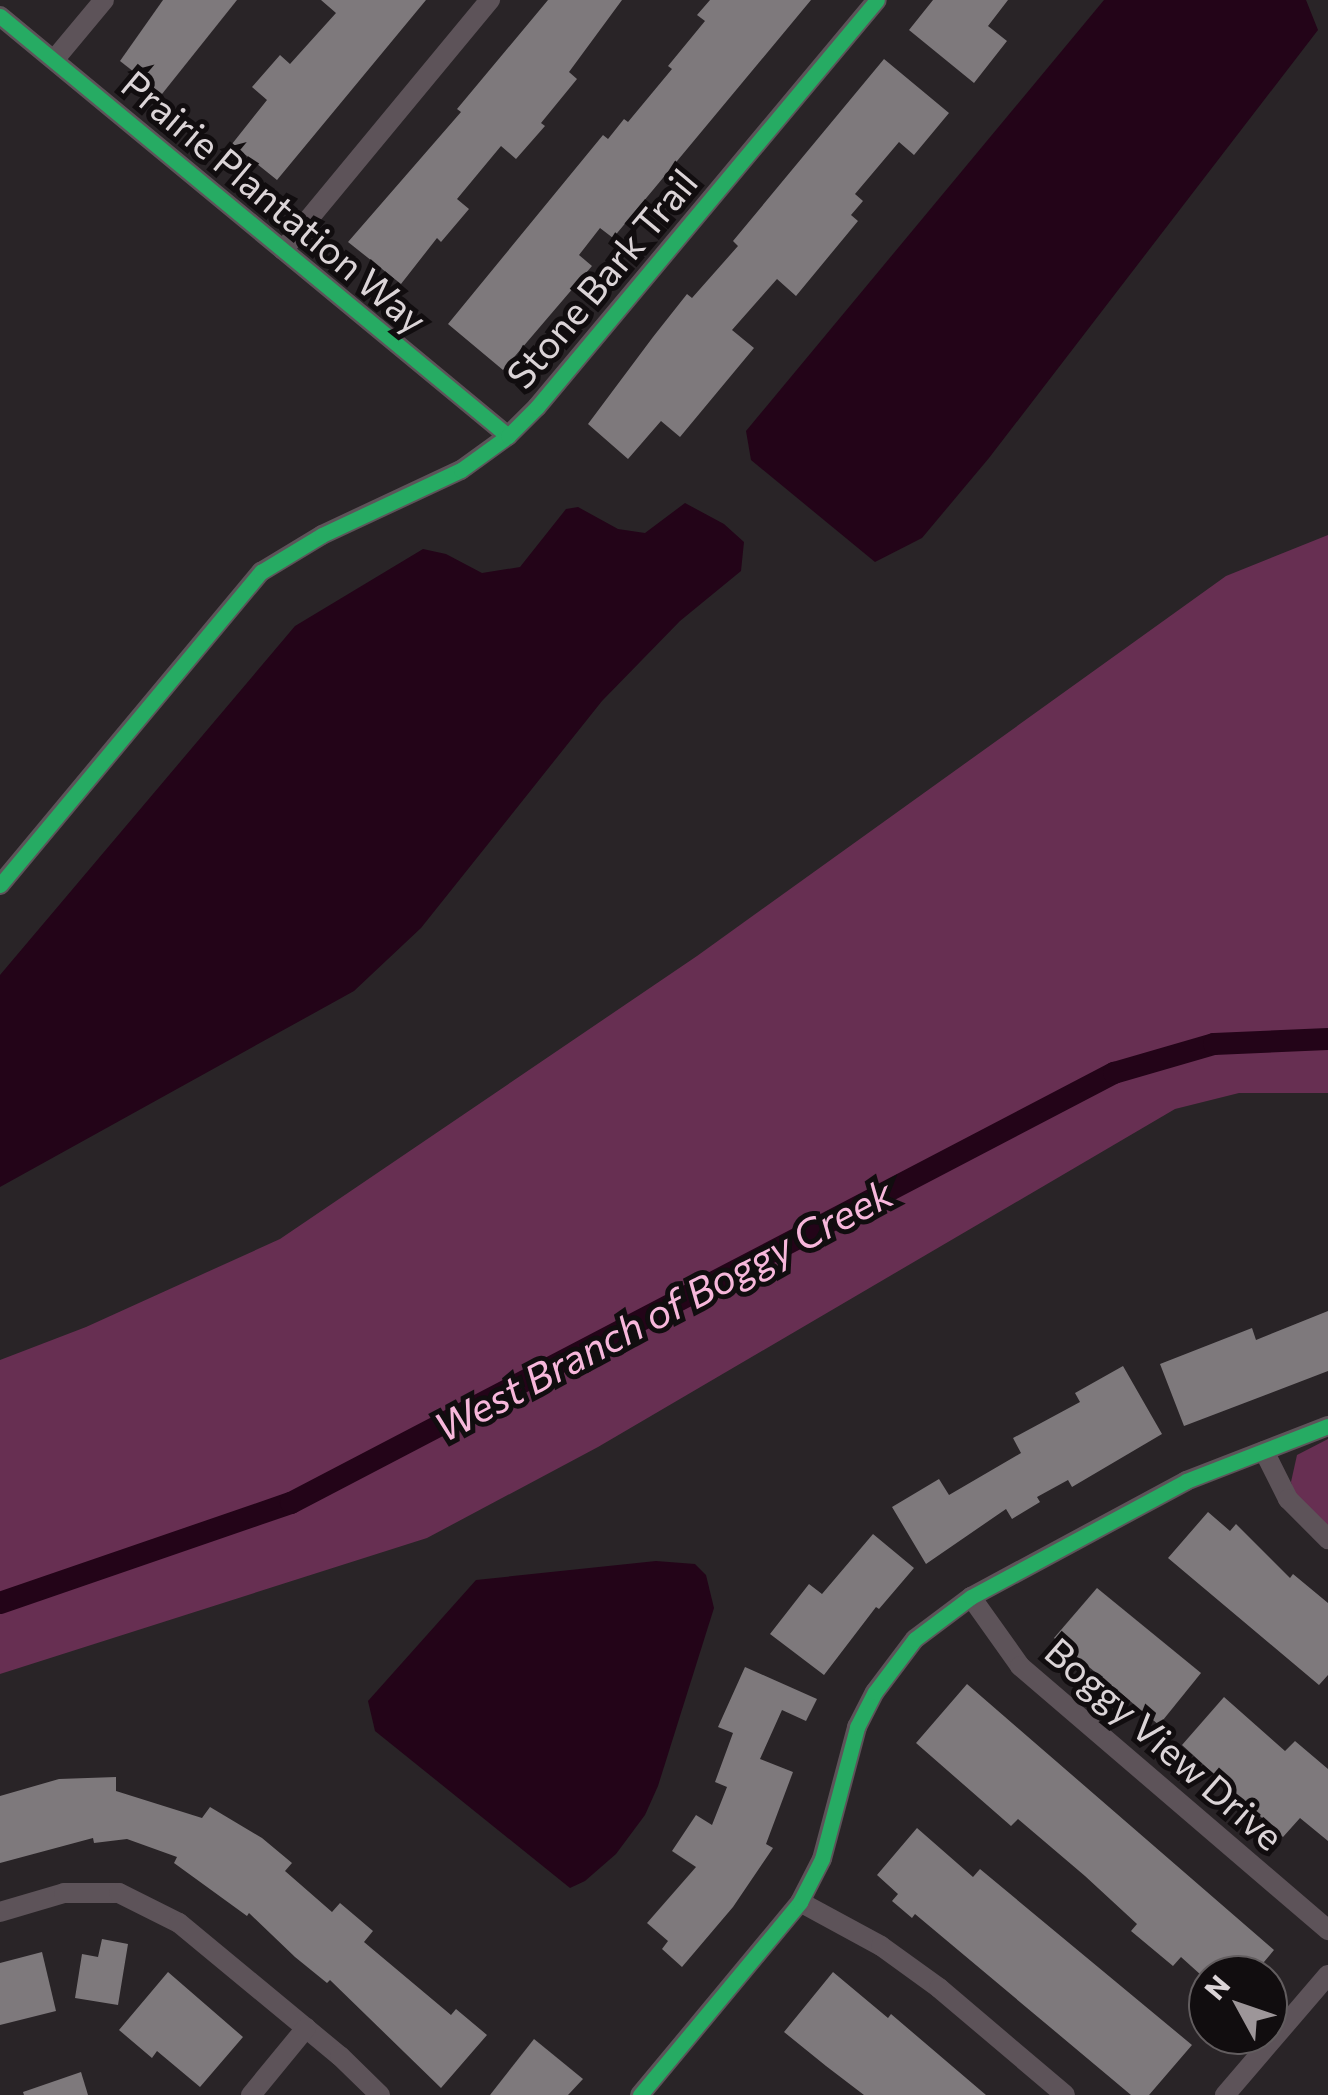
<!DOCTYPE html>
<style>
body{margin:0}
#map{position:relative;width:1328px;height:2095px;overflow:hidden;background:#292427;font-family:Commissioner,sans-serif}
div>[style]{position:absolute}
[style*='--x']{left:calc(var(--x)*1px);top:calc(var(--y)*1px);width:calc(var(--w)*1px);rotate:calc(var(--a)*1deg)}
.green>*{inset:0;background:#672f52}
.water>*{inset:0;background:#230418}
.canal>*{height:22px;margin:-11px;padding:0 11px;transform-origin:11px;border-radius:11px;background:#230418}
.building>*{inset:0;background:#7e797c}
.street>*{height:20px;margin:-10px;padding:0 10px;transform-origin:10px;border-radius:10px;background:#5d5359}
.cycleway>*{height:15px;margin:-7.5px;padding:0 7.5px;transform-origin:7.5px;border-radius:7.5px;background:#26ab63}
span{translate:-50% -50%;white-space:nowrap;text-align:center;line-height:1.15;-webkit-text-stroke:10px #110d0f;paint-order:stroke}
.street-label{font-size:38px;color:#dbd4d7}
.water-label{font-size:40px;color:#f7b7db;font-style:italic}
.north{position:absolute;left:1188px;top:1955px;width:100px;height:100px;box-sizing:border-box;background:#110d0f;border:2px solid #625d5f;border-radius:50%;rotate:310deg;font-size:28px;font-weight:700;line-height:40px;text-align:center;color:#dbd4d7}
.north::after{content:'';display:block;margin:auto;width:35px;height:45px;background:#9d9699;clip-path:polygon(50% 0,100% 100%,50% 72%,0 100%)}
</style>
<div id="map">
<div class="green">
<div style="clip-path:polygon(1328px 535px,1328px 1093px,1239px 1093px,1175px 1109px,598px 1447px,427px 1538px,0 1674px,0 1360px,86px 1327px,280px 1239px,697px 956px,1226px 576px)"></div>
<div style="clip-path:polygon(1328px 1439px,1328px 1528px,1294px 1494px,1291px 1482px,1297px 1455px)"></div>
</div>
<div class="water">
<div style="clip-path:polygon(1104px 0,1306px 0,1318px 30px,989px 458px,922px 538px,875px 562px,751px 460px,746px 431px)"></div>
<div style="clip-path:polygon(685px 503px,724px 524px,744px 542px,741px 571px,680px 621px,602px 701px,421px 928px,354px 991px,0 1187px,0 975px,295px 626px,423px 549px,446px 554px,482px 573px,520px 567px,566px 509px,578px 507px,618px 529px,645px 533px)"></div>
<div style="clip-path:polygon(656px 1561px,695px 1564px,706px 1575px,714px 1608px,658px 1786px,645px 1815px,616px 1854px,585px 1881px,570px 1888px,375px 1731px,368px 1701px,476px 1580px)"></div>
</div>
<div class="canal">
<div style="--x:0;--y:1603;--w:308;--a:-19"></div>
<div style="--x:291;--y:1503;--w:929;--a:-27.59"></div>
<div style="--x:1114;--y:1073;--w:104;--a:-16.2"></div>
<div style="--x:1214;--y:1044;--w:114;--a:-2.5"></div>
</div>
<div class="building">
<div style="clip-path:polygon(163px 0,237px 0,162px 94px,120px 61px)"></div>
<div style="clip-path:polygon(321px 0,426px 0,277px 180px,232px 144px,267px 100px,252px 87px,280px 55px,290px 64px,336px 13px)"></div>
<div style="clip-path:polygon(548px 0,622px 0,569px 72px,577px 79px,541px 123px,545px 126px,516px 159px,501px 146px,457px 199px,469px 209px,441px 242px,437px 238px,401px 284px,348px 242px,461px 112px,457px 109px)"></div>
<div style="clip-path:polygon(710px 0,811px 0,613px 238px,600px 228px,579px 255px,592px 266px,503px 370px,448px 324px,603px 135px,608px 139px,624px 119px,628px 122px,672px 69px,668px 66px,705px 21px,697px 15px)"></div>
<div style="clip-path:polygon(933px 0,1008px 0,988px 26px,1007px 41px,974px 83px,909px 30px)"></div>
<div style="clip-path:polygon(884px 59px,949px 113px,914px 155px,899px 142px,855px 194px,863px 201px,851px 215px,858px 221px,796px 296px,777px 279px,732px 330px,754px 348px,680px 437px,661px 421px,628px 459px,588px 424px,653px 337px,687px 294px,692px 298px,738px 246px,733px 241px)"></div>
<div style="clip-path:polygon(1328px 1311px,1328px 1371px,1184px 1426px,1160px 1364px,1252px 1328px,1256px 1340px)"></div>
<div style="clip-path:polygon(1123px 1366px,1162px 1434px,1072px 1487px,1068px 1480px,1037px 1497px,1040px 1502px,1012px 1519px,1006px 1509px,926px 1564px,892px 1507px,939px 1479px,949px 1495px,1021px 1453px,1013px 1438px,1080px 1402px,1075px 1393px)"></div>
<div style="clip-path:polygon(1208px 1512px,1230px 1531px,1236px 1524px,1290px 1578px,1293px 1574px,1328px 1603px,1328px 1675px,1319px 1685px,1168px 1558px)"></div>
<div style="clip-path:polygon(873px 1534px,914px 1568px,879px 1609px,876px 1607px,824px 1675px,770px 1634px,809px 1584px,822px 1594px)"></div>
<div style="clip-path:polygon(1097px 1588px,1201px 1673px,1159px 1725px,1054px 1638px)"></div>
<div style="clip-path:polygon(745px 1667px,817px 1699px,806px 1721px,782px 1710px,760px 1759px,793px 1772px,766px 1844px,773px 1848px,733px 1907px,682px 1967px,662px 1949px,668px 1941px,647px 1923px,696px 1867px,672px 1851px,696px 1815px,712px 1825px,727px 1787px,715px 1782px,733px 1733px,718px 1727px)"></div>
<div style="clip-path:polygon(967px 1684px,1274px 1950px,1253px 1975px,1201px 1975px,1181px 1957px,1173px 1966px,1131px 1931px,1137px 1924px,1085px 1876px,1018px 1819px,1011px 1826px,916px 1743px)"></div>
<div style="clip-path:polygon(1224px 1697px,1285px 1751px,1295px 1741px,1328px 1769px,1328px 1841px,1300px 1818px,1283px 1837px,1182px 1745px)"></div>
<div style="clip-path:polygon(116px 1777px,116px 1791px,202px 1818px,210px 1807px,262px 1838px,292px 1863px,285px 1871px,332px 1912px,340px 1903px,373px 1931px,364px 1942px,451px 2015px,456px 2009px,487px 2035px,441px 2088px,330px 1980px,327px 1983px,295px 1957px,249px 1913px,247px 1916px,174px 1863px,177px 1857px,127px 1839px,94px 1843px,93px 1838px,0 1863px,0 1796px,59px 1779px)"></div>
<div style="clip-path:polygon(917px 1828px,973px 1877px,980px 1869px,1192px 2045px,1149px 2095px,1131px 2095px,915px 1914px,912px 1918px,892px 1901px,898px 1894px,877px 1875px)"></div>
<div style="clip-path:polygon(102px 1939px,128px 1944px,118px 2005px,75px 1998px,82px 1954px,98px 1957px)"></div>
<div style="clip-path:polygon(42px 1952px,56px 2011px,0 2025px,0 1963px)"></div>
<div style="clip-path:polygon(168px 1972px,243px 2037px,200px 2087px,157px 2051px,152px 2058px,119px 2030px)"></div>
<div style="clip-path:polygon(833px 1972px,888px 2018px,891px 2014px,986px 2095px,864px 2095px,826px 2066px,784px 2032px)"></div>
<div style="clip-path:polygon(534px 2039px,583px 2079px,568px 2095px,490px 2095px)"></div>
<div style="clip-path:polygon(81px 2072px,88px 2095px,24px 2095px,23px 2092px)"></div>
</div>
<div class="street">
<div style="--x:0;--y:16;--w:659;--a:39.58"></div>
<div style="--x:54;--y:60;--w:78;--a:-50.2"></div>
<div style="--x:283;--y:250;--w:325;--a:-50.4"></div>
<div style="--x:0;--y:885;--w:408;--a:-50.2"></div>
<div style="--x:261;--y:572;--w:71;--a:-31.2"></div>
<div style="--x:322;--y:535;--w:153;--a:-25.1"></div>
<div style="--x:461;--y:470;--w:58;--a:-35.9"></div>
<div style="--x:508;--y:436;--w:41;--a:-45"></div>
<div style="--x:537;--y:407;--w:530;--a:-50.13"></div>
<div style="--x:1264;--y:1451;--w:54;--a:63.4"></div>
<div style="--x:1288;--y:1499;--w:57;--a:45"></div>
<div style="--x:971;--y:1597;--w:85;--a:54.6"></div>
<div style="--x:1020;--y:1666;--w:406;--a:40.6"></div>
<div style="--x:800;--y:1902;--w:92;--a:28.5"></div>
<div style="--x:881;--y:1946;--w:72;--a:35.9"></div>
<div style="--x:939;--y:1988;--w:165;--a:40.3"></div>
<div style="--x:0;--y:1912;--w:67;--a:-16.5"></div>
<div style="--x:64;--y:1893;--w:55;--a:0"></div>
<div style="--x:119;--y:1893;--w:67;--a:26.6"></div>
<div style="--x:179;--y:1923;--w:209;--a:39.6"></div>
<div style="--x:340;--y:2056;--w:56;--a:44.3"></div>
<div style="--x:251;--y:2095;--w:87;--a:-50.6"></div>
<div style="--x:640;--y:2095;--w:251;--a:-50.3"></div>
<div style="--x:800;--y:1902;--w:48;--a:-62.9"></div>
<div style="--x:822;--y:1859;--w:137;--a:-75.1"></div>
<div style="--x:857;--y:1727;--w:39;--a:-63"></div>
<div style="--x:875;--y:1692;--w:66;--a:-53"></div>
<div style="--x:915;--y:1639;--w:70;--a:-36.9"></div>
<div style="--x:971;--y:1597;--w:244;--a:-28.3"></div>
<div style="--x:1186;--y:1481;--w:152;--a:-21.2"></div>
<div style="--x:1225;--y:2095;--w:158;--a:-49.4"></div>
</div>
<div class="cycleway">
<div style="--x:0;--y:16;--w:659;--a:39.58"></div>
<div style="--x:0;--y:885;--w:408;--a:-50.2"></div>
<div style="--x:261;--y:572;--w:71;--a:-31.2"></div>
<div style="--x:322;--y:535;--w:153;--a:-25.1"></div>
<div style="--x:461;--y:470;--w:58;--a:-35.9"></div>
<div style="--x:508;--y:436;--w:41;--a:-45"></div>
<div style="--x:537;--y:407;--w:530;--a:-50.13"></div>
<div style="--x:640;--y:2095;--w:251;--a:-50.3"></div>
<div style="--x:800;--y:1902;--w:48;--a:-62.9"></div>
<div style="--x:822;--y:1859;--w:137;--a:-75.1"></div>
<div style="--x:857;--y:1727;--w:39;--a:-63"></div>
<div style="--x:875;--y:1692;--w:66;--a:-53"></div>
<div style="--x:915;--y:1639;--w:70;--a:-36.9"></div>
<div style="--x:971;--y:1597;--w:244;--a:-28.3"></div>
<div style="--x:1186;--y:1481;--w:152;--a:-21.2"></div>
</div>
<div class="street-label">
<span style="left:275px;top:201px;rotate:40deg">Prairie Plantation Way</span>
<span style="left:601px;top:278px;rotate:-50deg">Stone Bark Trail</span>
<span style="left:1165px;top:1743px;rotate:41deg">Boggy View Drive</span>
</div>
<div class="water-label">
<span style="left:663px;top:1309px;rotate:-28deg">West Branch of Boggy Creek</span>
</div>
<div class="north">N</div>
</div>
